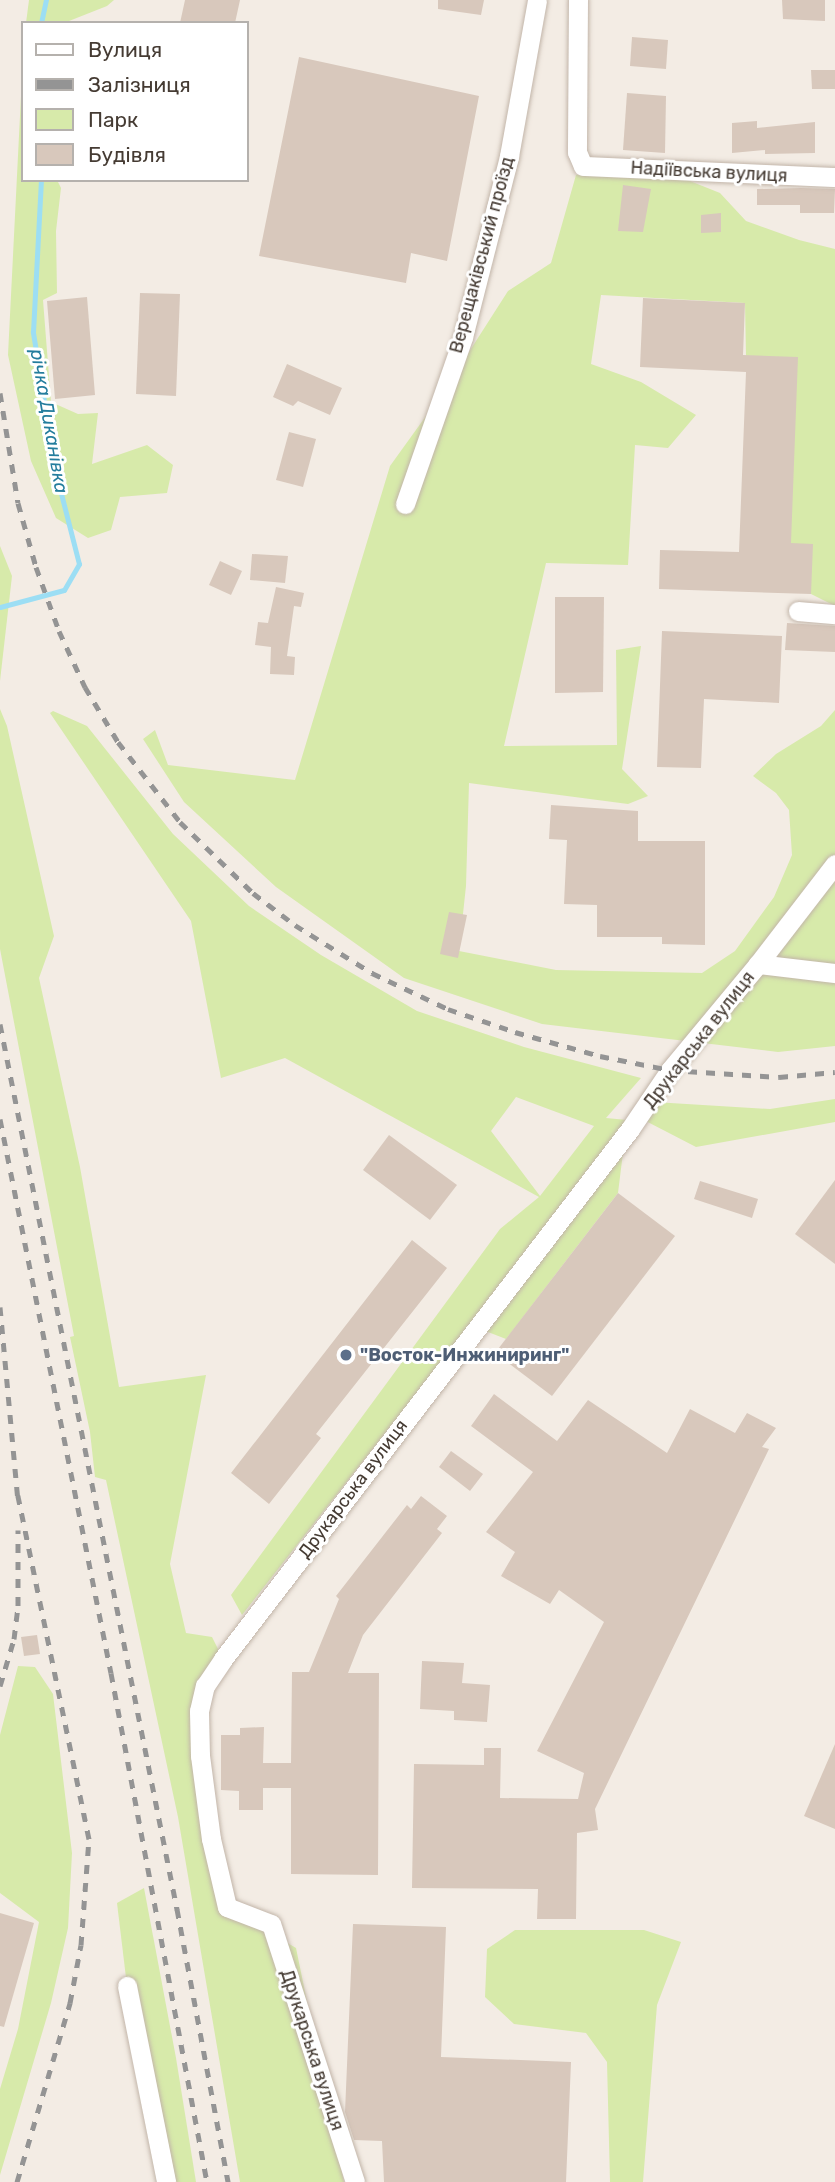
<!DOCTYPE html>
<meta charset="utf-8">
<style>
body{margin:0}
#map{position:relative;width:835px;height:2182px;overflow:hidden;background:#f3ece4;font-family:Rubik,sans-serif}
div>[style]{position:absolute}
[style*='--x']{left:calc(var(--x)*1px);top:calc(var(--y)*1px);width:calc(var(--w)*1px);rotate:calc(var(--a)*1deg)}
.green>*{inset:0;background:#d7eaaa}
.stream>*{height:5px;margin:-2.5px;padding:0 2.5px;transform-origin:2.5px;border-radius:2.5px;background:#9cdef4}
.building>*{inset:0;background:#d8c8bc}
.roads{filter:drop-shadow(0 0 2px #c2b5a9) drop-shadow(0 0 2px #c2b5a9)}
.street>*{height:19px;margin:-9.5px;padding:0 9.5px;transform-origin:9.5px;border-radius:9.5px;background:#fff}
.rail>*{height:5px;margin-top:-2.5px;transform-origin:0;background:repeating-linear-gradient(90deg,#949494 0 9px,transparent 0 18px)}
.dots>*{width:19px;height:19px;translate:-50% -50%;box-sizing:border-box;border:4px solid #fff;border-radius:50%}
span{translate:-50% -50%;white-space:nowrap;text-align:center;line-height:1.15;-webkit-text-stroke:6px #fff;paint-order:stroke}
.street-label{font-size:18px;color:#453b33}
.service-label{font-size:18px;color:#4e5e75;font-weight:700}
.left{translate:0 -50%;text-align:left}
.water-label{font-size:19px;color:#247d9d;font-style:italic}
.legend{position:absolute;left:21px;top:21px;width:228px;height:161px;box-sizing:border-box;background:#fff;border:2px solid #b5b1ad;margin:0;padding:9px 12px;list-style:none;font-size:21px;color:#453b33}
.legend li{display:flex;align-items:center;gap:14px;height:35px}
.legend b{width:35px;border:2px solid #b5b1ad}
</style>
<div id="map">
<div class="green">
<div style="clip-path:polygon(29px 0,114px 0,107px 6px,64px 23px,26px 23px)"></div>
<div style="clip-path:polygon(23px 56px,23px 180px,57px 180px,61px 188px,56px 231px,57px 293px,43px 300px,51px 402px,78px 414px,98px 413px,92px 464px,147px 445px,173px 465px,167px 493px,120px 497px,111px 530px,88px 538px,56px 518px,31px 461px,8px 355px)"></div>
<div style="clip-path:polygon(660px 169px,720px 193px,746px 221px,799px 240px,835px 249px,835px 606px,811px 594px,791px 543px,746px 356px,745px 303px,601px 295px,591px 364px,641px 382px,696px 415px,668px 448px,635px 445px,628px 565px,546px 563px,504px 746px,617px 745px,616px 650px,641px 646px,622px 769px,648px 796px,628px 804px,469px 783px,466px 886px,459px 951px,556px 970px,702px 973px,735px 951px,774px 897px,792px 855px,789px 810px,776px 793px,753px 776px,776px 754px,821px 726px,835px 710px,835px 1046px,778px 1052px,542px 1024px,404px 978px,276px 887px,184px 802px,143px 739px,155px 730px,168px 765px,295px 780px,390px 466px,444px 391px,508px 291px,551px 263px,576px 175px)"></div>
<div style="clip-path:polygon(0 546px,12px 576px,0 681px)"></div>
<div style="clip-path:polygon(0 709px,7px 726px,54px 936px,39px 978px,80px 1167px,119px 1387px,206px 1375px,170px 1564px,186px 1633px,212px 1637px,223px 1659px,199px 1711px,227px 1907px,296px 1948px,344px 2182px,240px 2182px,178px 1817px,106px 1480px,95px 1477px,90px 1432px,70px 1337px,74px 1336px,0 949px)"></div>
<div style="clip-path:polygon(evenodd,53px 711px,87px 726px,173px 834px,249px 906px,321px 955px,417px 1011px,524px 1047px,641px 1078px,606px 1118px,627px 1120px,618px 1193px,506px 1339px,470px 1325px,242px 1615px,231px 1595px,500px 1229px,539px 1197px,285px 1058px,221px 1078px,191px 921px,50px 713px,53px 711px,516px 1097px,594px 1126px,540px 1196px,491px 1131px,516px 1097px)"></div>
<div style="clip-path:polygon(835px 1099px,835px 1122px,696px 1147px,638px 1117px,654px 1102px,770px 1109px)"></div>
<div style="clip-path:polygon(18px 1666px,35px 1667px,53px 1694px,72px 1853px,68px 1928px,51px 2003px,0 2175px,0 2089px,18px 2029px,39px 1922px,0 1893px,0 1735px)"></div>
<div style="clip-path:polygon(144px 1888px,176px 2058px,196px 2182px,166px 2182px,127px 1986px,117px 1903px)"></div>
<div style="clip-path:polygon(515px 1930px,644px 1930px,681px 1942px,657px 2005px,643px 2182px,610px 2182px,607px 2062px,586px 2033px,514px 2024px,485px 1997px,487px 1949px)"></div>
</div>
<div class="stream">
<div style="--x:41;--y:23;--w:24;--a:-78"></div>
<div style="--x:0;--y:607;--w:66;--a:-14.9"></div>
<div style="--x:64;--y:590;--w:30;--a:-60"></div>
<div style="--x:79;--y:564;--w:97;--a:-104.3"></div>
<div style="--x:55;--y:470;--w:140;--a:-99.1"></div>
<div style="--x:33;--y:332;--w:152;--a:-87"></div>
</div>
<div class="building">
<div style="clip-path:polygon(185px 0,240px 0,235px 23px,180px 23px)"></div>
<div style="clip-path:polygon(438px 0,484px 0,481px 15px,438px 9px)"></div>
<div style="clip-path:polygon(782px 0,825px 0,825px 21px,783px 19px)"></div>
<div style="clip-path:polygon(632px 37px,668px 40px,666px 69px,630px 66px)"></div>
<div style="clip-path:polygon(299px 57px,479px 96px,447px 261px,411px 253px,406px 283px,259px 256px)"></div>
<div style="clip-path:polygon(811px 70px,835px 70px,835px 89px,812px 89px)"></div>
<div style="clip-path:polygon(627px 93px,666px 96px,665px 153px,623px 150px)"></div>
<div style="clip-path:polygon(757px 121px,757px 128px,815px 122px,815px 153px,765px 154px,765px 150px,732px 153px,732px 123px)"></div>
<div style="clip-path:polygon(623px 185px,651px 189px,643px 232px,618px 231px)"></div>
<div style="clip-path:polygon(801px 188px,835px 189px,834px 213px,800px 213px,800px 205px,757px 205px,757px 189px)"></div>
<div style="clip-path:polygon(721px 213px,721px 232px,701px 233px,701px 215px)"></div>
<div style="clip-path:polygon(140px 293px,180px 294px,176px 396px,136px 394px)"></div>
<div style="clip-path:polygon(87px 297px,95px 395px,55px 399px,47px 301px)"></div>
<div style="clip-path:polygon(643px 298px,745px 303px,743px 355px,798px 357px,791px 543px,813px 544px,811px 594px,659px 589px,660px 550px,739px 552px,746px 372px,640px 367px)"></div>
<div style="clip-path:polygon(287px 364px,342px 388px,330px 415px,298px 401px,293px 406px,273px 397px)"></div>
<div style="clip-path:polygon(289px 432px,316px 439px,303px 487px,276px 480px)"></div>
<div style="clip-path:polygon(252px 554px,288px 556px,285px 583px,250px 580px)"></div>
<div style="clip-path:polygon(220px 561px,242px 571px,231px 595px,209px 585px)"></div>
<div style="clip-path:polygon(276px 587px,304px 593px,301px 607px,294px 606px,287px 656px,295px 657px,294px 675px,270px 674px,271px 647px,255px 645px,258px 622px,268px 623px)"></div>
<div style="clip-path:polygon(555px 597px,604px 597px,603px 692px,555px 693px)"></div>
<div style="clip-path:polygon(787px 623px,835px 626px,835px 652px,785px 650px)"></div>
<div style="clip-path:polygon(662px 631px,782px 636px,779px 703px,704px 699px,701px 768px,657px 767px)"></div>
<div style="clip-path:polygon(551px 805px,638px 811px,638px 841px,705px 841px,705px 945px,662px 944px,662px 937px,597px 937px,597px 905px,564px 904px,567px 840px,549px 839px)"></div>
<div style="clip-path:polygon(449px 912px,467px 915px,458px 958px,440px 954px)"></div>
<div style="clip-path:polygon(389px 1135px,457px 1185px,430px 1220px,363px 1170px)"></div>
<div style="clip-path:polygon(835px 1180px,835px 1264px,795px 1234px)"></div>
<div style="clip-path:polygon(700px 1181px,758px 1199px,752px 1218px,694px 1199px)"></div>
<div style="clip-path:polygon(618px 1193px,675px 1236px,552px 1396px,495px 1353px)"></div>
<div style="clip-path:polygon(412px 1240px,447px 1268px,316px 1434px,321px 1438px,269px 1504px,231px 1473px)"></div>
<div style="clip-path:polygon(494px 1394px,557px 1441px,588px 1400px,667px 1453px,690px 1409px,735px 1433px,747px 1413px,776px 1428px,762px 1447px,769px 1449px,595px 1809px,598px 1830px,577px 1833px,576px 1919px,537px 1919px,538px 1889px,412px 1888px,414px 1764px,484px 1765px,484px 1748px,501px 1748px,500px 1798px,578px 1799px,584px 1773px,537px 1751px,604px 1622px,559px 1590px,550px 1604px,501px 1576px,515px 1552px,486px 1532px,533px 1472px,471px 1426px)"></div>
<div style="clip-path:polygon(451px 1451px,483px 1474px,470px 1491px,439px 1467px)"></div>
<div style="clip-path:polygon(421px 1496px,447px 1516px,437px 1529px,442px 1533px,363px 1635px,348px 1673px,379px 1673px,378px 1875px,291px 1874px,291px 1788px,263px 1788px,263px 1810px,239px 1810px,239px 1791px,221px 1790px,221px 1735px,240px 1735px,240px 1728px,264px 1727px,263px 1763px,291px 1763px,292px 1672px,309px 1672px,339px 1599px,336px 1596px,407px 1505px,411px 1509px)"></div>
<div style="clip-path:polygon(37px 1635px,40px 1654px,24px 1656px,21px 1637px)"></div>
<div style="clip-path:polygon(422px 1661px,464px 1663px,462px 1683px,490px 1685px,487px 1722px,454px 1720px,454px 1711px,420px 1709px)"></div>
<div style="clip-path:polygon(835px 1744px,835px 1829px,804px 1816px)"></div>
<div style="clip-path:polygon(0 1913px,34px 1923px,4px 2027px,0 2026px)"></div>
<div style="clip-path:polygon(353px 1924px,446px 1927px,441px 2057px,571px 2062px,566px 2182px,384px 2182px,382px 2141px,354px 2140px,345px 2112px)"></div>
</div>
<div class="roads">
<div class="street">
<div style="--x:578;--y:0;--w:152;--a:90.4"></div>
<div style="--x:577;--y:152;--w:15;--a:67"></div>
<div style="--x:583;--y:166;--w:252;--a:2.5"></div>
<div style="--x:405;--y:504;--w:177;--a:-70.8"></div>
<div style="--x:463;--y:337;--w:187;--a:-75.7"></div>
<div style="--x:509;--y:156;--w:158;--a:-79.8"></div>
<div style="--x:798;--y:611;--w:37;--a:5"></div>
<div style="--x:758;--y:964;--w:78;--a:6.7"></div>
<div style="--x:127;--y:1986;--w:200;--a:78.7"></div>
<div style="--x:355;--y:2182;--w:271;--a:-108"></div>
<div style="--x:271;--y:1924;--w:47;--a:-158.9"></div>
<div style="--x:227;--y:1907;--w:70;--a:-103.2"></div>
<div style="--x:211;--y:1839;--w:84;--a:-97.5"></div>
<div style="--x:200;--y:1756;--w:45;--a:-91.3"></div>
<div style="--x:199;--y:1711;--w:26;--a:-77"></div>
<div style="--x:205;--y:1686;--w:32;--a:-56"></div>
<div style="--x:223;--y:1659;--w:668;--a:-52.48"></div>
<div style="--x:630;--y:1129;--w:71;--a:-55.9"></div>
<div style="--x:670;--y:1070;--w:138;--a:-50.3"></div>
<div style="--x:758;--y:964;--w:126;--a:-52.4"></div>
</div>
</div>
<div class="rail">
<div style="--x:0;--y:393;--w:111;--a:80.7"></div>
<div style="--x:18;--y:503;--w:66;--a:74.3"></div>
<div style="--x:36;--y:567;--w:68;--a:70.2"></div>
<div style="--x:59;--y:631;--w:62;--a:65.1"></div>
<div style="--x:85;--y:687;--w:64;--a:59"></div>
<div style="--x:118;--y:742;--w:101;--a:52.2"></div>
<div style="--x:180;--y:822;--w:102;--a:44.2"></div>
<div style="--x:253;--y:893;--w:53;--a:37.3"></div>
<div style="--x:295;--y:925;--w:91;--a:31.9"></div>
<div style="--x:372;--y:973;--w:84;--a:25.3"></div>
<div style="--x:448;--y:1009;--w:71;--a:18.9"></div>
<div style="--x:515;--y:1032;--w:88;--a:15.8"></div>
<div style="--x:600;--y:1056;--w:71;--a:11.3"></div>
<div style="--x:670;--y:1070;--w:109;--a:3.7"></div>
<div style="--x:779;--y:1077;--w:56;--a:-5.1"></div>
<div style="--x:0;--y:1024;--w:903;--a:78.69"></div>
<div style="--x:177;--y:1909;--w:278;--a:79.4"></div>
<div style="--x:0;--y:1119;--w:565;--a:78.67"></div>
<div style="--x:111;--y:1673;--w:518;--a:79.32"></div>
<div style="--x:0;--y:1307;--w:196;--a:84.7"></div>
<div style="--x:0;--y:1686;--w:49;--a:-73.4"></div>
<div style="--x:14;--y:1639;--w:33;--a:-83"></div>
<div style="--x:18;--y:1606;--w:76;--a:-90"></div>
<div style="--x:17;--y:2182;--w:187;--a:-73.5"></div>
<div style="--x:70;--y:2003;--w:59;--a:-79.3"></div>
<div style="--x:81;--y:1945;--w:106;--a:-85.7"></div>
<div style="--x:89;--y:1839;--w:351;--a:-101.7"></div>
</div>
<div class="dots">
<div style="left:346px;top:1355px;background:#5c6f8a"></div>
</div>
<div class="street-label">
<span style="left:709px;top:172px;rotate:3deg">Надіївська вулиця</span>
<span style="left:482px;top:255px;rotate:-75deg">Верещаківський проїзд</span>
<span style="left:699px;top:1040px;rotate:-52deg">Друкарська вулиця</span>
<span style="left:353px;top:1489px;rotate:-53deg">Друкарська вулиця</span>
<span style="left:312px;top:2050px;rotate:72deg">Друкарська вулиця</span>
</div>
<div class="service-label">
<span class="left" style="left:360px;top:1355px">"Восток-Инжиниринг"</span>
</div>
<div class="water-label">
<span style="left:49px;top:421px;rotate:80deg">річка Диканівка</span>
</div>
<ul class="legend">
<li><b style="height:9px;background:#fff"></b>Вулиця</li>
<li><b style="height:9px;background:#949494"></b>Залізниця</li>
<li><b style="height:19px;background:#d7eaaa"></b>Парк</li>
<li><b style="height:19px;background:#d8c8bc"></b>Будівля</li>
</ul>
</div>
